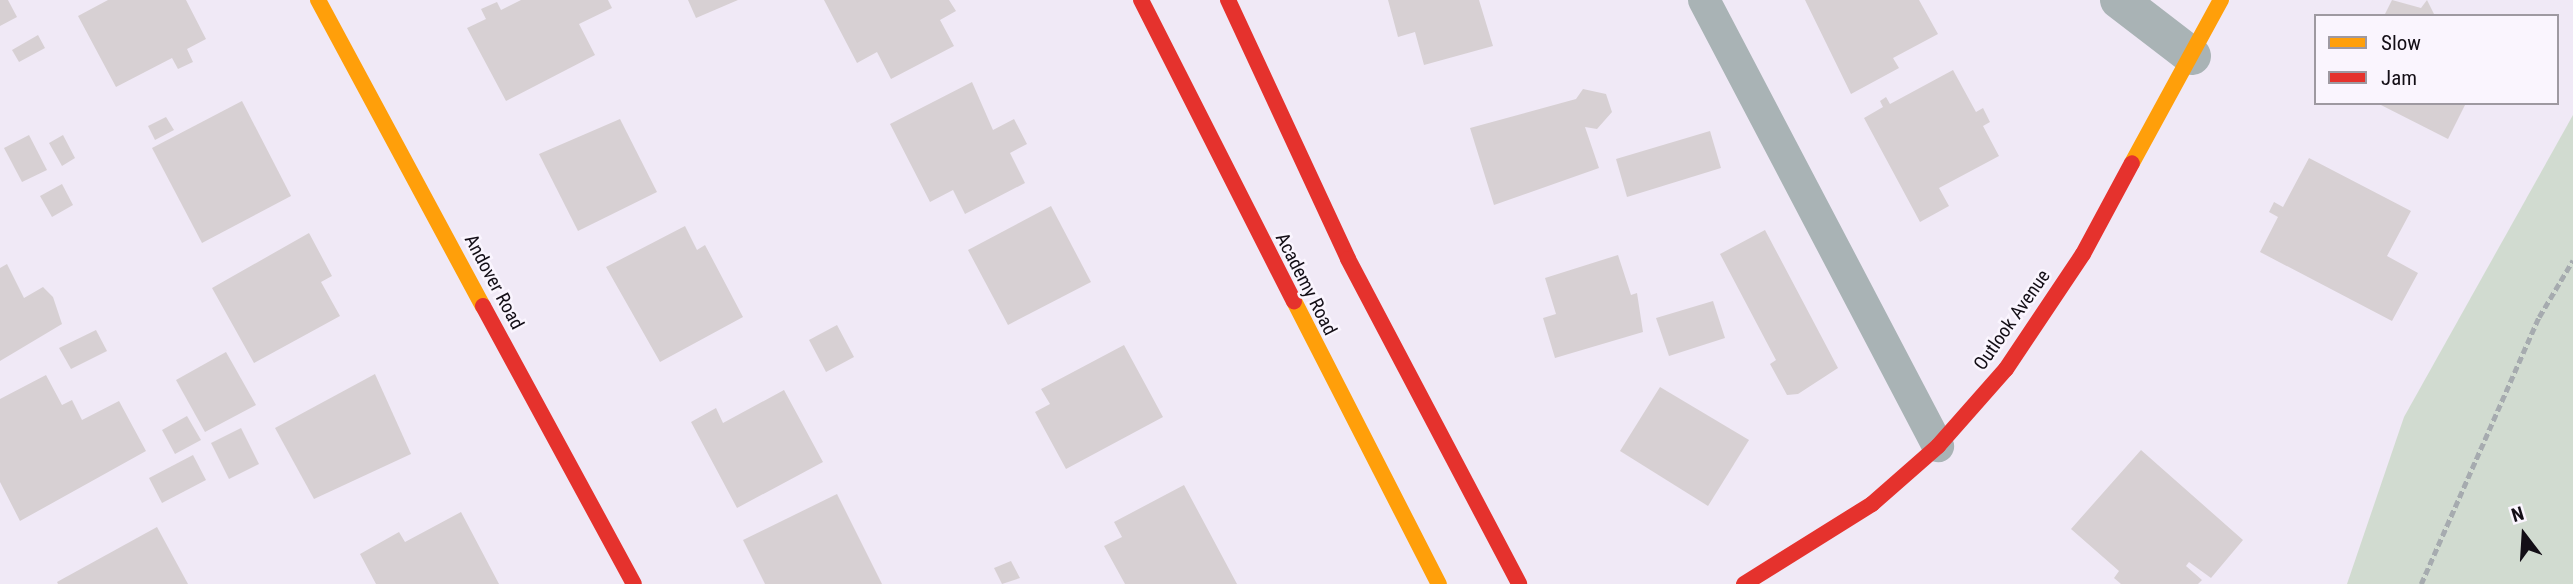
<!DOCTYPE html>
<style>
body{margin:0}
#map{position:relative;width:2573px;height:584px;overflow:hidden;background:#f0e9f6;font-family:"Roboto Condensed",sans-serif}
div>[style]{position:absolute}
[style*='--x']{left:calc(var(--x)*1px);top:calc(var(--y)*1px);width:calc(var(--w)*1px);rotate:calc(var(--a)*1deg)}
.green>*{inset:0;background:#d1dbd0}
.building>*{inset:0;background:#d7d0d3}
.path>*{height:4.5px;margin-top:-2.25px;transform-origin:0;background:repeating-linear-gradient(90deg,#a6abaf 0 7px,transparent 0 10.5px)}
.lane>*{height:32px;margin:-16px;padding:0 16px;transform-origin:16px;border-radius:16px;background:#a9b3b5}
.street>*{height:38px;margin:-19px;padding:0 19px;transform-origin:19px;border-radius:19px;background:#a9b3b5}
.slow>*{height:16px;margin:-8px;padding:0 8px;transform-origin:8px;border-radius:8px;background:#ff9f0a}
.jam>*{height:16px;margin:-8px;padding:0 8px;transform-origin:8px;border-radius:8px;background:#e5322d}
span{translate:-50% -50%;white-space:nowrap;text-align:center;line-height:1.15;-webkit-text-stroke:5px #faf5fe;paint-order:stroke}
.street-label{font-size:19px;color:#130e16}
.legend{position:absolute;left:2314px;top:14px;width:245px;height:91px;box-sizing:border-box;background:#faf5fe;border:2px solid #9e99a1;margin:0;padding:9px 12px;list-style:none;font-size:21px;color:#130e16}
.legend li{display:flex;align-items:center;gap:14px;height:35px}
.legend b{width:35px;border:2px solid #9e99a1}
.north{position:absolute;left:2489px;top:500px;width:70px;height:70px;-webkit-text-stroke:5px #faf5fe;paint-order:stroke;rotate:343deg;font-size:19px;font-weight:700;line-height:28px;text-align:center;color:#130e16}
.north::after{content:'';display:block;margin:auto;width:24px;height:32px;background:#130e16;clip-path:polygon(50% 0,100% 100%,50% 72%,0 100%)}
</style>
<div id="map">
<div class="green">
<div style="clip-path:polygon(2573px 115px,2573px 584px,2347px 584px,2404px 417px)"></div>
</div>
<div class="building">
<div style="clip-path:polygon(0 0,8px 0,17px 17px,0 26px)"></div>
<div style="clip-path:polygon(108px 0,186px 0,206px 39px,187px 49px,193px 62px,178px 69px,172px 58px,116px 87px,78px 16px)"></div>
<div style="clip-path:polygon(521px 0,608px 0,612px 8px,579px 24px,595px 55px,506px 101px,467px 28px,486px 19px,481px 9px,497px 2px,501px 10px)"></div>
<div style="clip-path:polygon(688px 0,738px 0,696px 18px)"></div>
<div style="clip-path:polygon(824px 0,949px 0,956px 11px,940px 20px,954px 46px,891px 79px,877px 52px,857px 63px)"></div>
<div style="clip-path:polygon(1388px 0,1479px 0,1493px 46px,1424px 65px,1415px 32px,1398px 37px)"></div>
<div style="clip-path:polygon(1805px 0,1919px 0,1938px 34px,1893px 58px,1899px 68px,1851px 94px)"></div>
<div style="clip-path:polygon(2392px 0,2421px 8px,2427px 0,2435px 16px,2384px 16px)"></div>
<div style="clip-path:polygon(38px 35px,45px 48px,19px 62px,12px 50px)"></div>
<div style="clip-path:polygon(1953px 70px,1976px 112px,1983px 108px,1990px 122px,1983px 126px,1999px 156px,1939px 188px,1949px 206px,1920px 222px,1864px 118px,1883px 107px,1880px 101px,1886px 97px,1890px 104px)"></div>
<div style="clip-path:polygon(972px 82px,993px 130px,1014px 119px,1027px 144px,1010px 153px,1025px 183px,965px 214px,953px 190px,930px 202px,890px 124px)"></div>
<div style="clip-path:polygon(1583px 89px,1606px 94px,1612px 112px,1597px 129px,1585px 127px,1599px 168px,1494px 205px,1470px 128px,1576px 99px)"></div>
<div style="clip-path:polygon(242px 101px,291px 196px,202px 243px,152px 148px)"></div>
<div style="clip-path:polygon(2377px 103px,2466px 103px,2448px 139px)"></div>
<div style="clip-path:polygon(166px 117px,174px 130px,155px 140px,148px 126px)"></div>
<div style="clip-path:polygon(620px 119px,657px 192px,578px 231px,539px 154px)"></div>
<div style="clip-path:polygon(1710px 131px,1721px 168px,1627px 197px,1616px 159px)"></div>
<div style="clip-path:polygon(29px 135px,47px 170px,22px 182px,4px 148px)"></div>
<div style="clip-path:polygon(63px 135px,75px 158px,62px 166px,49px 143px)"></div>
<div style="clip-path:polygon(2309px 158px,2411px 211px,2387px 256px,2418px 273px,2392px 321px,2260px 252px,2278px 217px,2269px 212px,2274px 202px,2283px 207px)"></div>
<div style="clip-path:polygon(62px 184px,73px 205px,52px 217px,40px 196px)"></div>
<div style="clip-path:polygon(1051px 206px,1091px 282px,1008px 325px,968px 250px)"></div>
<div style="clip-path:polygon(685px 226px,697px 250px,705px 245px,743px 317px,660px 362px,606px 267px)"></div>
<div style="clip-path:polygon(1765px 230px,1838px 368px,1798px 394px,1787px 395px,1770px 364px,1776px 360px,1720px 254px)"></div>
<div style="clip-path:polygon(309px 233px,332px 276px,321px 282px,340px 316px,254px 363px,212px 288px)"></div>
<div style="clip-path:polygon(1618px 255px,1631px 295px,1637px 293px,1643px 332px,1555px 358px,1543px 318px,1556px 314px,1545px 278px)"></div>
<div style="clip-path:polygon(7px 264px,24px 298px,43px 287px,53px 297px,62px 324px,0 361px,0 268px)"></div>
<div style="clip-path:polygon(1713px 301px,1725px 338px,1669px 356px,1656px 318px)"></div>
<div style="clip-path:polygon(837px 325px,854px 357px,826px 372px,809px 340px)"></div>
<div style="clip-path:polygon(96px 330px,107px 351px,71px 369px,59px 348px)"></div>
<div style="clip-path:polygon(1124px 345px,1163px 417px,1066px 469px,1035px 412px,1050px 404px,1041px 389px)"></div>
<div style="clip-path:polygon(226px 352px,256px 405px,205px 432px,176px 380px)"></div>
<div style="clip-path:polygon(375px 374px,411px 454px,314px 499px,275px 428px)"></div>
<div style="clip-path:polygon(46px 375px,62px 405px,72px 400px,82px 420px,119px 401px,146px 451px,20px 521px,0 482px,0 399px)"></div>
<div style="clip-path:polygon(1660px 387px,1749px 440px,1708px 506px,1620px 451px)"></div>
<div style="clip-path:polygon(784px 390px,823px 462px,737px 508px,691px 422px,716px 408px,723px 423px)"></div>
<div style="clip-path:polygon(187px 416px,201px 440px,175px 454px,162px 430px)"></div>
<div style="clip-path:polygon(241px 428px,259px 464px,229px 479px,211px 443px)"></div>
<div style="clip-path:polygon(2141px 450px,2243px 540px,2211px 578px,2189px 562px,2186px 566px,2202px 580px,2198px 584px,2121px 584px,2114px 578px,2119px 571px,2071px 529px)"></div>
<div style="clip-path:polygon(193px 455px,206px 480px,162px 503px,149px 478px)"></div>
<div style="clip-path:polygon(1184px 485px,1237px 584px,1125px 584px,1104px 546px,1122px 537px,1114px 522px)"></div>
<div style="clip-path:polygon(837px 494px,882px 584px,765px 584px,743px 540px)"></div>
<div style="clip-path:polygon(461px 512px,499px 584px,376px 584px,360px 554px,399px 532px,405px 542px)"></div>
<div style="clip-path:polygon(157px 527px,188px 584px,58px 584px,57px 582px)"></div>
<div style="clip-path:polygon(1011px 561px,1020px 578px,1002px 584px,994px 568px)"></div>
</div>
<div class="path">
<div style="--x:2421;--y:584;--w:292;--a:-66.2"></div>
<div style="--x:2539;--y:317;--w:66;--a:-59.2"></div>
</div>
<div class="lane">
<div style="--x:1704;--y:0;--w:504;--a:62.32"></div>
</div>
<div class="street">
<div style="--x:2119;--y:0;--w:92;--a:37.5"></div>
</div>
<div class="slow">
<div style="--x:318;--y:0;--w:348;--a:61.7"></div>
<div style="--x:2132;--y:163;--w:186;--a:-61.4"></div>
<div style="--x:1294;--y:301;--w:318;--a:62.9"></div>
</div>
<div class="jam">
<div style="--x:1141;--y:0;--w:338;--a:63.1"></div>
<div style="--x:1228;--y:0;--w:285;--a:65.1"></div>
<div style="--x:1348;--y:259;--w:367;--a:62.2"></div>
<div style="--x:483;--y:306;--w:316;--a:61.5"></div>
<div style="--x:1744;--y:584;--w:151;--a:-32"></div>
<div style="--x:1872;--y:504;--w:88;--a:-41.3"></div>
<div style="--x:1938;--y:446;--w:103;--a:-48.6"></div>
<div style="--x:2006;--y:369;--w:138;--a:-56.2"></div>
<div style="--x:2083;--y:254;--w:103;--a:-61.7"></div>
</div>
<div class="street-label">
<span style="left:494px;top:282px;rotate:62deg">Andover Road</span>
<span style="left:1306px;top:284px;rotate:63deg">Academy Road</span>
<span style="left:2012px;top:320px;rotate:-55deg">Outlook Avenue</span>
</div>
<ul class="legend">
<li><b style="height:9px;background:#ff9f0a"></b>Slow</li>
<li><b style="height:9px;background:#e5322d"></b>Jam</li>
</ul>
<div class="north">N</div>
</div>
